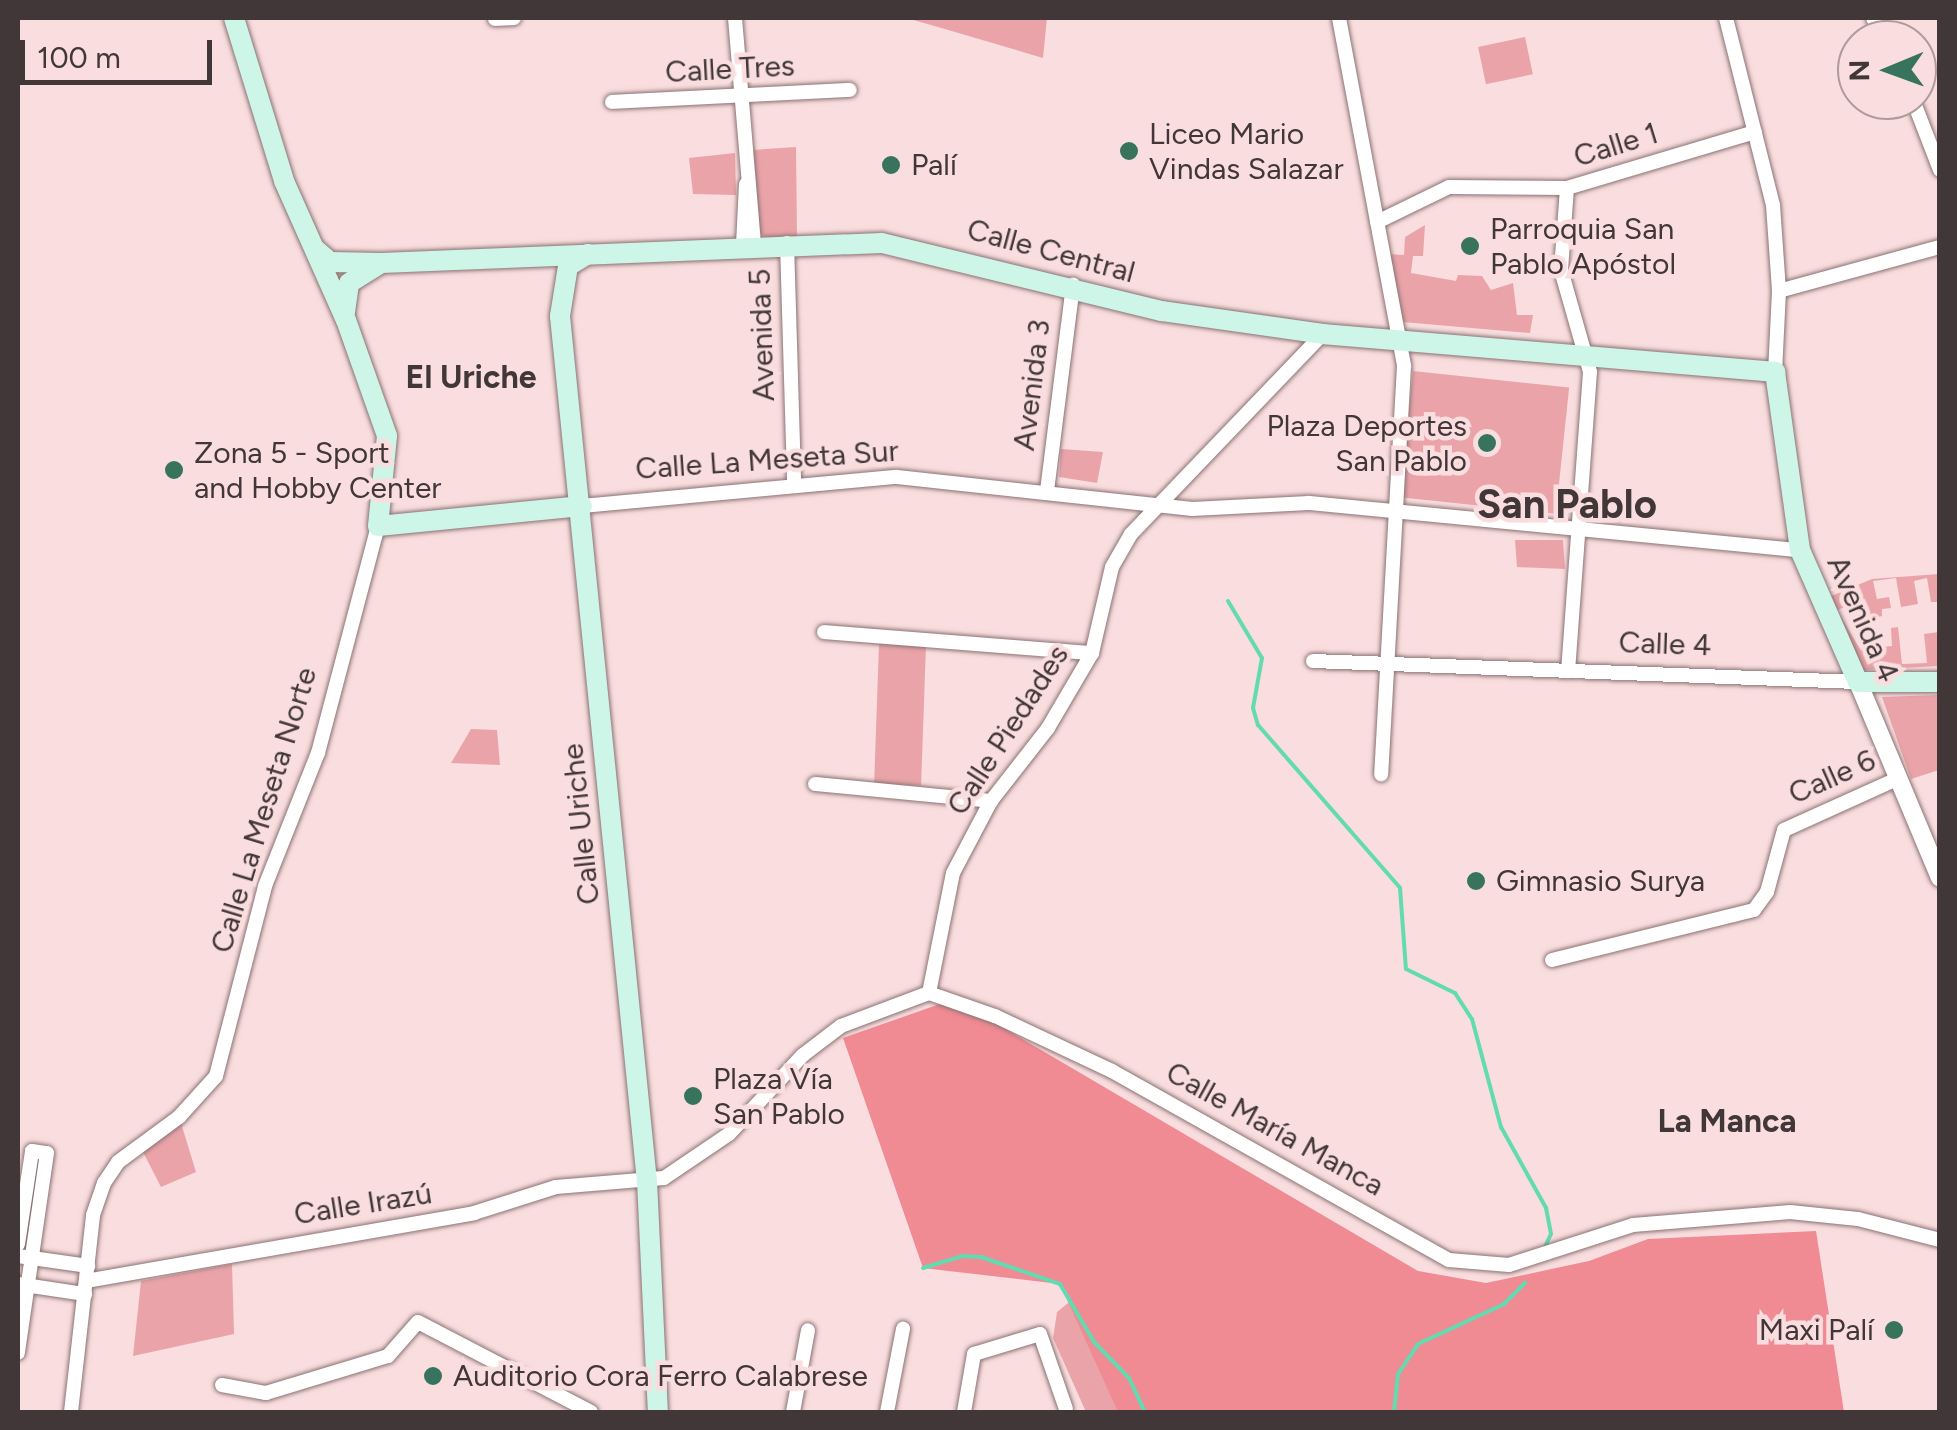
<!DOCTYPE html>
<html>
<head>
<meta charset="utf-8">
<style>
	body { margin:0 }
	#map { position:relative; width:1957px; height:1430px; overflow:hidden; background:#f9dddf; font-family:Figtree,sans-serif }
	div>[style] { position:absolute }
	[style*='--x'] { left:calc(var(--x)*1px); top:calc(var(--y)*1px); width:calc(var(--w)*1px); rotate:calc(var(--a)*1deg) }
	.green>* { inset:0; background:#eaa4a9; transform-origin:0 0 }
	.forest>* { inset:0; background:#f08a93 }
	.stream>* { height:4px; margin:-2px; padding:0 2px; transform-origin:2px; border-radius:2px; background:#63dbb1 }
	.roads { filter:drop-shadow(0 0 2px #8a7273) drop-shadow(0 0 2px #8a7273) }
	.minor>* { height:14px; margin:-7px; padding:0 7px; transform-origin:7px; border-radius:7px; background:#fff }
	.tertiary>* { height:18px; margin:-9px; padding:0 9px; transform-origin:9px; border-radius:9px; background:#fff }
	.secondary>* { height:20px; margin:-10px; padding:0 10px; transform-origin:10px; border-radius:10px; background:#cdf6e8 }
	.dots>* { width:28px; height:28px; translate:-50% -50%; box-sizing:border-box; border:5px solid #f9dddf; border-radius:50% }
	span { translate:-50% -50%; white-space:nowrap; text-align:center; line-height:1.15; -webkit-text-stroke:9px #f9dddf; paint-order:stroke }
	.street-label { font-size:30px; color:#423738 }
	.poi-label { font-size:30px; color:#423738 }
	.left { translate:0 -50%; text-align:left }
	.right { translate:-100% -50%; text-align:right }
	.neighbourhood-label { font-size:32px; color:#423738; font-weight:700 }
	.district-label { font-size:40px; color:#423738; font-weight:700 }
	.frame { position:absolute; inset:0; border:20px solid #423738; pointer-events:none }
	.north { position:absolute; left:1837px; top:20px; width:100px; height:100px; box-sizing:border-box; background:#f9dddf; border:2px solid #b09b9c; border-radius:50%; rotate:269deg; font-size:28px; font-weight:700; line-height:40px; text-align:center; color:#423738 }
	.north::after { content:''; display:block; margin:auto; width:35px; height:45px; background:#37735d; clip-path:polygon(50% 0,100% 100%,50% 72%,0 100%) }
	.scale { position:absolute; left:20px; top:40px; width:192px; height:45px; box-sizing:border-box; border:5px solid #423738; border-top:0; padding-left:12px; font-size:30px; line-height:35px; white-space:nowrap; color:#423738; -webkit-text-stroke:8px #f9dddf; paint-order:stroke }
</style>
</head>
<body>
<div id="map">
	<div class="green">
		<i style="clip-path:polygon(906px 18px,1047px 18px,1043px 58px,938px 27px)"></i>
		<i style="left:1525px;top:37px;width:38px;height:48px;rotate:78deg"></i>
		<i style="clip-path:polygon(796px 147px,797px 236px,765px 237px,757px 230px,751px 150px)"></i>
		<i style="clip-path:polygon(735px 153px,736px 195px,693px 194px,689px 158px)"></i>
		<i style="clip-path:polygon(1425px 225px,1423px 256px,1413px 256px,1411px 273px,1456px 281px,1458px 275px,1482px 276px,1491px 290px,1513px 283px,1517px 315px,1533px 315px,1530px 333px,1403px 322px,1388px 254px,1404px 255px,1405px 237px)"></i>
		<i style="left:1413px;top:371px;width:157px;height:127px;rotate:6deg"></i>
		<i style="clip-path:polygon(1061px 449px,1103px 452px,1097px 483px,1059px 477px)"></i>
		<i style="clip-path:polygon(1515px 540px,1563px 540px,1565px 569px,1517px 567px)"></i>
		<i style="clip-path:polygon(1939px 574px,1939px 602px,1931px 602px,1927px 578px,1914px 581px,1918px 604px,1901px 607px,1896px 578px,1873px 581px,1877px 599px,1889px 597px,1891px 608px,1882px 609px,1882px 616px,1864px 621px,1859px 602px,1837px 610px,1860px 649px,1892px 646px,1891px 628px,1898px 627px,1902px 664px,1927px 663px,1924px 634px,1939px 632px,1939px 666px,1861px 670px,1829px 597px,1872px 579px)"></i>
		<i style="left:879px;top:644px;width:47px;height:140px;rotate:2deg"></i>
		<i style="clip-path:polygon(1939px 695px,1939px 770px,1911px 779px,1882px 697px)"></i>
		<i style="clip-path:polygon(471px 729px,497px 730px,500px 765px,451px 763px)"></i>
		<i style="clip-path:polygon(181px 1123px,196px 1172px,161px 1187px,142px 1150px)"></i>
		<i style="clip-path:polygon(232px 1264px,234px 1334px,133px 1356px,141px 1281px)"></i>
		<i style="clip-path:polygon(1078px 1295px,1177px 1412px,1086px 1412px,1053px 1338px,1057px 1312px)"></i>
	</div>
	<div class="forest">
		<i style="clip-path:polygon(954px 999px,1418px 1271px,1486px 1283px,1589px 1261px,1648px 1239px,1816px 1231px,1844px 1412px,1118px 1412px,1060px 1284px,923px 1268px,843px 1038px)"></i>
	</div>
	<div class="stream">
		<i style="--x:1228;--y:601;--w:66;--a:59.2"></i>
		<i style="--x:1262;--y:658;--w:51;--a:100.2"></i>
		<i style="--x:1253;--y:708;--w:18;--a:74"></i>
		<i style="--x:1258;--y:725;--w:216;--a:48.9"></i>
		<i style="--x:1400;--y:888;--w:81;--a:85.8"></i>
		<i style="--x:1406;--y:969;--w:55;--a:26.1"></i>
		<i style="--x:1455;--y:993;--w:31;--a:57"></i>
		<i style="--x:1472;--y:1019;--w:112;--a:75"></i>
		<i style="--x:1501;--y:1127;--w:93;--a:60.9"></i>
		<i style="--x:1546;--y:1208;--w:26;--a:79"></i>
		<i style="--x:1551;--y:1234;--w:17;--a:115"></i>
		<i style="--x:923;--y:1268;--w:42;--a:-16.7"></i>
		<i style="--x:963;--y:1256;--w:18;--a:3"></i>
		<i style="--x:981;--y:1257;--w:83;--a:18.9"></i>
		<i style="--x:1060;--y:1284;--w:67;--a:59.6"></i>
		<i style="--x:1094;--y:1342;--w:50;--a:45.8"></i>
		<i style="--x:1129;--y:1378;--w:38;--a:65"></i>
		<i style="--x:1394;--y:1412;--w:38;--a:-84"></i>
		<i style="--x:1398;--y:1374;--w:36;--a:-56"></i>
		<i style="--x:1418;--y:1344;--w:95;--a:-24.9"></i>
		<i style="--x:1504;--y:1304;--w:30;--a:-45"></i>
	</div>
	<div class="roads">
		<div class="minor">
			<i style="--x:735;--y:18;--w:227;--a:85.2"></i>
			<i style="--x:1339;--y:18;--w:354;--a:79.4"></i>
			<i style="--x:1404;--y:366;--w:409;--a:93.2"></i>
			<i style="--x:1726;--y:18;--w:193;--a:75.9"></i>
			<i style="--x:1773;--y:205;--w:86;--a:86"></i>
			<i style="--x:1779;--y:291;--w:81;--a:92.8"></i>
			<i style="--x:1873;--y:18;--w:25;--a:63"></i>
			<i style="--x:495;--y:19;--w:19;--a:-3"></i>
			<i style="--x:1913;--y:100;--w:75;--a:68.9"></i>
			<i style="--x:612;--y:102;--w:238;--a:-2.9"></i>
			<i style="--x:1567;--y:188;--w:82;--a:94.2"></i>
			<i style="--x:1561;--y:270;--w:106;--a:74.1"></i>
			<i style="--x:1590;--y:372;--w:300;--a:94.2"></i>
			<i style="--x:1377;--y:222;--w:80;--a:-25.9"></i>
			<i style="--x:1449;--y:187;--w:118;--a:0.5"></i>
			<i style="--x:1567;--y:188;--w:196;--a:-16.6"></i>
			<i style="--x:787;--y:243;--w:242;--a:88.3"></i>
			<i style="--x:743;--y:245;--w:61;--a:-87.2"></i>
			<i style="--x:1779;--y:291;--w:167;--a:-15.3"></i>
			<i style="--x:1047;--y:491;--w:208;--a:-82.8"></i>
			<i style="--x:582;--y:506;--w:316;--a:-5.3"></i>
			<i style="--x:897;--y:477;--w:297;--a:6.2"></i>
			<i style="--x:1192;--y:509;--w:117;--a:-2.9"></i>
			<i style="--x:1309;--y:503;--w:493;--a:5.5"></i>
			<i style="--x:824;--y:632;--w:269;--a:4.5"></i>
			<i style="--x:1313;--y:661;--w:545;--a:2.21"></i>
			<i style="--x:815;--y:784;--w:177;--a:5.5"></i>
			<i style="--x:1552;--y:960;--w:208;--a:-13.9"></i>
			<i style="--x:1754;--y:910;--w:22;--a:-54"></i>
			<i style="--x:1767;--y:892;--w:64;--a:-74.7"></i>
			<i style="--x:1784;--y:830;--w:126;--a:-24.3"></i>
			<i style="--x:929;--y:993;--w:122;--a:-78.7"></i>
			<i style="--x:953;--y:873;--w:81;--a:-62.2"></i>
			<i style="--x:991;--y:801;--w:93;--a:-52"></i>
			<i style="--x:1048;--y:728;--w:87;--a:-59.6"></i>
			<i style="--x:1092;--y:653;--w:88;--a:-76.9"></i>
			<i style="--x:1112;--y:567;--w:38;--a:-60"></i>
			<i style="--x:1131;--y:534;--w:277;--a:-46.2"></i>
			<i style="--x:18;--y:1244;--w:94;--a:-81.4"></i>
			<i style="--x:32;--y:1151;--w:15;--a:8"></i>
			<i style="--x:47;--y:1153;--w:202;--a:98.3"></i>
			<i style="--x:18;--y:1256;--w:71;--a:8.1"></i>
			<i style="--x:86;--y:1281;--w:394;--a:-9.9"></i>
			<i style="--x:474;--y:1213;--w:86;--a:-17.6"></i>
			<i style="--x:556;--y:1187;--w:108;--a:-4.8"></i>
			<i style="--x:664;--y:1178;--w:78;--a:-34.1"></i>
			<i style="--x:729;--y:1134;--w:108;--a:-46.9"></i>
			<i style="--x:803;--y:1055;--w:48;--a:-37.3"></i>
			<i style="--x:841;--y:1026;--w:94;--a:-20.6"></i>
			<i style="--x:929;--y:993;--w:70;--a:19.2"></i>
			<i style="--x:995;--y:1016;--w:129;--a:25.2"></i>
			<i style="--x:1112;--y:1071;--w:386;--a:29.3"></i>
			<i style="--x:1449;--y:1260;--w:60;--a:4.8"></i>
			<i style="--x:1509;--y:1265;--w:130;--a:-17.9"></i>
			<i style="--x:1633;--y:1225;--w:158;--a:-4.7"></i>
			<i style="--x:1790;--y:1212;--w:68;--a:5.9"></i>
			<i style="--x:1858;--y:1219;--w:85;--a:14.4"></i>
			<i style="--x:18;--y:1284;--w:68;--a:8.5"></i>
			<i style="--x:222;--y:1385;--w:45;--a:10.3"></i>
			<i style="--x:266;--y:1393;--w:127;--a:-16.9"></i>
			<i style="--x:388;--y:1356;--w:45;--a:-48.6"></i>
			<i style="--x:418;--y:1322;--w:195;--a:27.5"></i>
			<i style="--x:71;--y:1412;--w:198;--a:-83.6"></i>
			<i style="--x:93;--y:1215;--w:34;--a:-71"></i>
			<i style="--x:104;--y:1183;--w:25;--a:-56"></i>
			<i style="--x:118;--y:1162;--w:76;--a:-36.4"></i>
			<i style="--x:179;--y:1117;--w:55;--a:-47.9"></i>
			<i style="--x:216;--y:1076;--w:196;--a:-75.5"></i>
			<i style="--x:265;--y:886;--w:143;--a:-68.3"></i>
			<i style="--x:318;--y:753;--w:235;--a:-75.2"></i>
			<i style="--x:793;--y:1412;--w:83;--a:-79.6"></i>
			<i style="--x:887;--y:1412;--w:85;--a:-79.1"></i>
			<i style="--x:964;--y:1412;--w:59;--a:-80.2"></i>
			<i style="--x:974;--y:1354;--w:69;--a:-16.9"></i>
			<i style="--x:1040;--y:1334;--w:79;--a:70.9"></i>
		</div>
		<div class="tertiary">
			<i style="--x:1858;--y:682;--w:212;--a:67.3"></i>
		</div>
		<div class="secondary">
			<i style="--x:234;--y:18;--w:170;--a:72.9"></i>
			<i style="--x:284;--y:181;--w:152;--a:66"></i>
			<i style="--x:346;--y:320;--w:123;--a:70.5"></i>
			<i style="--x:387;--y:436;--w:90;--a:95.7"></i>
			<i style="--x:378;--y:526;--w:205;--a:-5.6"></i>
			<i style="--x:315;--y:249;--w:20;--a:41"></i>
			<i style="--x:330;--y:262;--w:51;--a:1.1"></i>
			<i style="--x:381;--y:263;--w:501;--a:-2.29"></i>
			<i style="--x:882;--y:243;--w:288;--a:13.7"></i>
			<i style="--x:1162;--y:311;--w:163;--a:8.1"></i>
			<i style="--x:1323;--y:334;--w:454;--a:4.8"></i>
			<i style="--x:1775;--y:372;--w:180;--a:82"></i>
			<i style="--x:1800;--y:550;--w:144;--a:66.3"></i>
			<i style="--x:1858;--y:682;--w:82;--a:0"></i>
			<i style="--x:588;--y:254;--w:23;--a:149"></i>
			<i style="--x:568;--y:266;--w:51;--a:99.1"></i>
			<i style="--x:560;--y:316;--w:869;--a:84.26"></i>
			<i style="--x:647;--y:1181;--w:231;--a:87.3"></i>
			<i style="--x:345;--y:312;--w:29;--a:-82"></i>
			<i style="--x:349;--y:283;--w:36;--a:-32"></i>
		</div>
	</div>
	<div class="dots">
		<i style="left:1129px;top:151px;background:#37735d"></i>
		<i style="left:891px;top:165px;background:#37735d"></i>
		<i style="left:1470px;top:246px;background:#37735d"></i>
		<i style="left:1487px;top:443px;background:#37735d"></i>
		<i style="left:174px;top:470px;background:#37735d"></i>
		<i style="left:1476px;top:881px;background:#37735d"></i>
		<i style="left:693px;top:1096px;background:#37735d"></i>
		<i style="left:1894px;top:1330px;background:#37735d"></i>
		<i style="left:433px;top:1376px;background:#37735d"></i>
	</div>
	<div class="street-label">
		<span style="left:730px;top:69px;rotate:-3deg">Calle Tres</span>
		<span style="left:1616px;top:145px;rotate:-17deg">Calle 1</span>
		<span style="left:1051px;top:251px;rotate:15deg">Calle Central</span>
		<span style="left:762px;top:335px;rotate:-92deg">Avenida 5</span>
		<span style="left:1032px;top:385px;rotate:-83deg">Avenida 3</span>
		<span style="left:767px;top:460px;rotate:-4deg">Calle La Meseta Sur</span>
		<span style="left:1863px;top:619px;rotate:66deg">Avenida 4</span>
		<span style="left:1665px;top:644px;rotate:2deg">Calle 4</span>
		<span style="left:1008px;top:730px;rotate:-57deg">Calle Piedades</span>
		<span style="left:1832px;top:777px;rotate:-24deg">Calle 6</span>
		<span style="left:264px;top:810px;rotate:-73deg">Calle La Meseta Norte</span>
		<span style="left:581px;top:824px;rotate:-96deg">Calle Uriche</span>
		<span style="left:1275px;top:1129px;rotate:29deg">Calle María Manca</span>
		<span style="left:363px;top:1204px;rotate:-9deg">Calle Irazú</span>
	</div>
	<div class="poi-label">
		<span class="left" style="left:1149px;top:151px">Liceo Mario<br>Vindas Salazar</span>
		<span class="left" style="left:911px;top:165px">Palí</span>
		<span class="left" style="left:1490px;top:246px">Parroquia San<br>Pablo Apóstol</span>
		<span class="right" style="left:1467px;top:443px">Plaza Deportes<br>San Pablo</span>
		<span class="left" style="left:194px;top:470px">Zona 5 - Sport<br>and Hobby Center</span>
		<span class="left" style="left:1496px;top:881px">Gimnasio Surya</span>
		<span class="left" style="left:713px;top:1096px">Plaza Vía<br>San Pablo</span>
		<span class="right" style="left:1874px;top:1330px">Maxi Palí</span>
		<span class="left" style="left:453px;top:1376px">Auditorio Cora Ferro Calabrese</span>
	</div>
	<div class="neighbourhood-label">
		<span style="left:471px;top:377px">El Uriche</span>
		<span style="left:1727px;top:1121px">La Manca</span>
	</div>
	<div class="district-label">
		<span style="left:1567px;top:504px">San Pablo</span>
	</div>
	<div class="frame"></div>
	<div class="north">N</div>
	<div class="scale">100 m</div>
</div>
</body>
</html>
